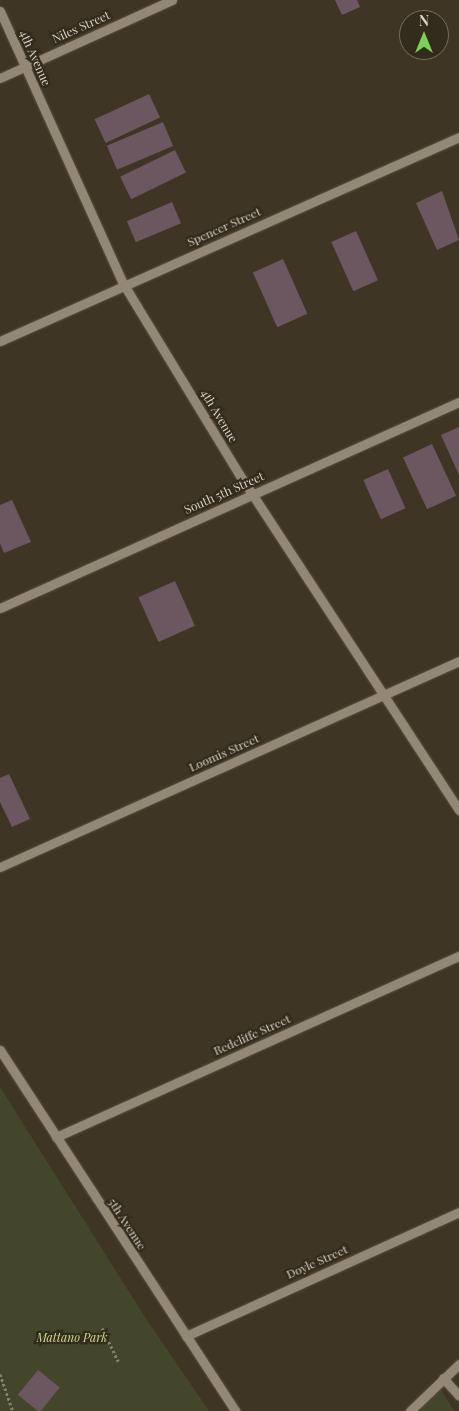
<!DOCTYPE html>
<html>
<head>
<meta charset="utf-8">
<style>
	body { margin:0 }
	#map { position:relative; width:459px; height:1411px; overflow:hidden; background:#3e3524; font-family:"Playfair Display",serif }
	div>[style] { position:absolute }
	[style*='--x'] { left:calc(var(--x)*1px); top:calc(var(--y)*1px); width:calc(var(--w)*1px); rotate:calc(var(--a)*1deg) }
	.green>* { inset:0; background:#43462a }
	.building>* { inset:0; background:#6c5760; transform-origin:0 0 }
	.path>* { height:3px; margin-top:-1.5px; transform-origin:0; background:repeating-linear-gradient(90deg,#867f71 0 2.5px,transparent 0 5px) }
	.roads { filter:drop-shadow(0 0 1px #5b5345) drop-shadow(0 0 1px #5b5345) }
	.minor>* { height:9px; margin:-4.5px; padding:0 4.5px; transform-origin:4.5px; border-radius:4.5px; background:#928875 }
	span { translate:-50% -50%; white-space:nowrap; text-align:center; line-height:1.15; -webkit-text-stroke:4.5px #332b1b; paint-order:stroke }
	.street-label { font-size:12px; color:#d8d3c9 }
	.park-label { font-size:12px; color:#d3dd8e; font-style:italic }
	.north { position:absolute; left:399px; top:10px; width:50px; height:50px; box-sizing:border-box; background:#332b1b; border:1px solid #756e61; border-radius:50%; rotate:0deg; font-size:14px; font-weight:700; line-height:20px; text-align:center; color:#d8d3c9 }
	.north::after { content:''; display:block; margin:auto; width:18px; height:22px; background:#78d258; clip-path:polygon(50% 0,100% 100%,50% 72%,0 100%) }
</style>
</head>
<body>
<div id="map">
	<div class="green">
		<i style="clip-path:polygon(0 1087px,145px 1317px,209px 1411px,0 1411px)"></i>
		<i style="clip-path:polygon(439px 1386px,454px 1411px,419px 1411px)"></i>
	</div>
	<div class="building">
		<i style="clip-path:polygon(335px 0,357px 0,360px 7px,342px 15px)"></i>
		<i style="left:149px;top:94px;width:26px;height:60px;rotate:65deg"></i>
		<i style="left:163px;top:122px;width:26px;height:61px;rotate:67deg"></i>
		<i style="left:175px;top:150px;width:25px;height:61px;rotate:64deg"></i>
		<i style="clip-path:polygon(442px 191px,459px 240px,437px 250px,416px 203px)"></i>
		<i style="left:172px;top:202px;width:23px;height:49px;rotate:67deg"></i>
		<i style="left:356px;top:231px;width:54px;height:27px;rotate:66deg"></i>
		<i style="left:283px;top:259px;width:60px;height:33px;rotate:66deg"></i>
		<i style="clip-path:polygon(459px 427px,459px 475px,441px 435px)"></i>
		<i style="left:432px;top:444px;width:57px;height:32px;rotate:65deg"></i>
		<i style="left:388px;top:469px;width:43px;height:27px;rotate:66deg"></i>
		<i style="clip-path:polygon(12px 500px,31px 542px,4px 553px,0 543px,0 505px)"></i>
		<i style="left:175px;top:581px;width:49px;height:40px;rotate:66deg"></i>
		<i style="clip-path:polygon(9px 774px,30px 819px,12px 827px,0 802px,0 778px)"></i>
		<i style="left:38px;top:1370px;width:28px;height:32px;rotate:39deg"></i>
	</div>
	<div class="path">
		<i style="--x:102;--y:1328;--w:37;--a:64"></i>
		<i style="--x:0;--y:1374;--w:39;--a:71"></i>
	</div>
	<div class="roads">
		<div class="minor">
			<i style="--x:0;--y:11;--w:301;--a:65.7"></i>
			<i style="--x:124;--y:285;--w:221;--a:58.7"></i>
			<i style="--x:239;--y:474;--w:402;--a:56.8"></i>
			<i style="--x:0;--y:78;--w:189;--a:-24.4"></i>
			<i style="--x:0;--y:341;--w:502;--a:-23.96"></i>
			<i style="--x:0;--y:608;--w:503;--a:-24.17"></i>
			<i style="--x:0;--y:867;--w:503;--a:-24.17"></i>
			<i style="--x:0;--y:1050;--w:431;--a:56.9"></i>
			<i style="--x:56;--y:1137;--w:442;--a:-24.2"></i>
			<i style="--x:186;--y:1336;--w:300;--a:-24.4"></i>
			<i style="--x:443;--y:1378;--w:24;--a:48"></i>
			<i style="--x:410;--y:1411;--w:68;--a:-43.8"></i>
		</div>
	</div>
	<div class="street-label">
		<span style="left:81px;top:27px;rotate:-24deg">Niles Street</span>
		<span style="left:35px;top:58px;rotate:66deg">4th Avenue</span>
		<span style="left:224px;top:227px;rotate:-24deg">Spencer Street</span>
		<span style="left:219px;top:416px;rotate:59deg">4th Avenue</span>
		<span style="left:224px;top:493px;rotate:-24deg">South 5th Street</span>
		<span style="left:224px;top:753px;rotate:-24deg">Loomis Street</span>
		<span style="left:252px;top:1035px;rotate:-24deg">Redcliffe Street</span>
		<span style="left:127px;top:1224px;rotate:57deg">5th Avenue</span>
		<span style="left:317px;top:1262px;rotate:-24deg">Doyle Street</span>
	</div>
	<div class="park-label">
		<span style="left:72px;top:1338px">Mattano Park</span>
	</div>
	<div class="north">N</div>
</div>
</body>
</html>
